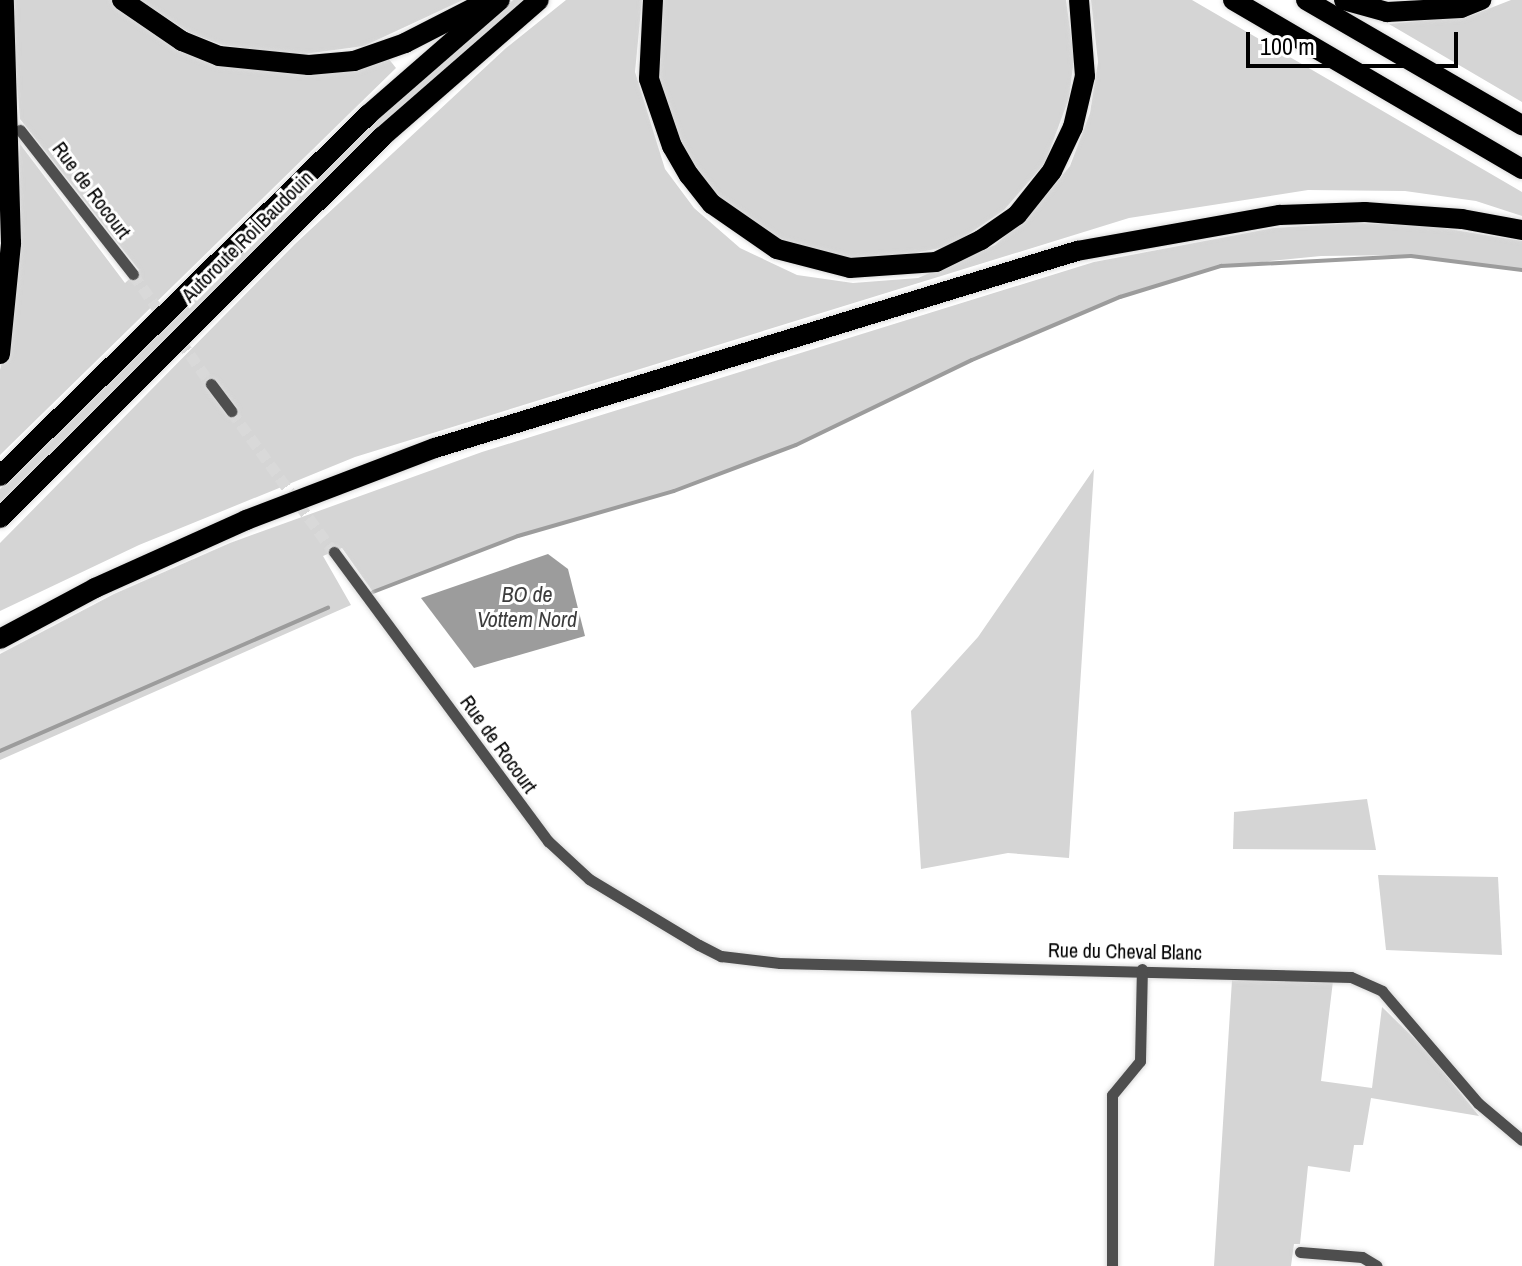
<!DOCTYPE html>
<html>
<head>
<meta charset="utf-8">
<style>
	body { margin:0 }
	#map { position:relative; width:1522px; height:1266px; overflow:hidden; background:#fff; font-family:"Archivo Narrow",sans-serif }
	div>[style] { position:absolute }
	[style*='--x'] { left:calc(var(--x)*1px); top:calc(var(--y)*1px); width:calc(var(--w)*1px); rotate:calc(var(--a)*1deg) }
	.green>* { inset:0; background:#d5d5d5 }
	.water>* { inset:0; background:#9c9c9c }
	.stream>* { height:4px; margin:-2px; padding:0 2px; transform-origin:2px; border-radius:2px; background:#9c9c9c }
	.minor-tunnel>* { height:11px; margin-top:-5.5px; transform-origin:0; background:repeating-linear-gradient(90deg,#d9d9d9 0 11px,transparent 0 16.5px) }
	.roads { filter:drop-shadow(0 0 2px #dbdbdb) drop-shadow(0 0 2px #dbdbdb) }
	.minor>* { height:11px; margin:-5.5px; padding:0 5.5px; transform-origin:5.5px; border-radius:5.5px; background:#4e4e4e }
	.motorway>* { height:20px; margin:-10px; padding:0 10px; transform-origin:10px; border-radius:10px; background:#000 }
	span { translate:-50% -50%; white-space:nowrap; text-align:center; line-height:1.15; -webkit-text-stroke:6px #fff; paint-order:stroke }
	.street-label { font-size:20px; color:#000 }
	.water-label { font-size:22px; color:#3d3d3d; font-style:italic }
	.scale { position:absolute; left:1246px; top:32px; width:212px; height:36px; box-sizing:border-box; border:4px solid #000; border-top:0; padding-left:10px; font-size:24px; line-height:28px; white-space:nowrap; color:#000; -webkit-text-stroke:6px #fff; paint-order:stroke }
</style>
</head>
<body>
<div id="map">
	<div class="green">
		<i style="clip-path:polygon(10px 0,114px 0,217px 61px,264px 71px,310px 71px,388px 58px,396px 68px,0 455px,0 370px,9px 333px,20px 144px,125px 283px,139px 270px,20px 119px)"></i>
		<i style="clip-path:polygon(139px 0,463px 0,364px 46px,297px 55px,222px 45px,190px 33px)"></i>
		<i style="clip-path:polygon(513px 0,527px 0,379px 130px,0 507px,0 489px,374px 122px)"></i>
		<i style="clip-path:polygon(566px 0,642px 0,635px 72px,665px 169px,694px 208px,740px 248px,797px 275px,853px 283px,918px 278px,995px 245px,1033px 211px,1070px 166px,1090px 113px,1098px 62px,1091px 0,1192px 0,1522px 192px,1522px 216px,1476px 201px,1405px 191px,1308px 190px,1129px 218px,355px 457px,139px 545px,0 611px,0 543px,295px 244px,506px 48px)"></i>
		<i style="clip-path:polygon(662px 0,1066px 0,1074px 58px,1069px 98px,1045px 163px,1004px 210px,951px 246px,858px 264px,772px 242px,696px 178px,660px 94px,656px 25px)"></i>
		<i style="clip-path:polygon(1511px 0,1522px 0,1522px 102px,1389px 24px,1470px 16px)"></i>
		<i style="clip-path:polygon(1356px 223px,1430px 226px,1522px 241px,1522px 269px,1411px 255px,1321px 256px,1221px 266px,1120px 297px,972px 360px,796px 445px,674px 491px,518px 536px,373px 592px,342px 548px,323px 556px,351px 605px,0 760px,0 654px,114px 594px,230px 543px,482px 452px,1094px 262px,1273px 228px)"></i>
		<i style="clip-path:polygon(1094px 469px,1069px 858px,1008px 853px,921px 869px,911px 711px,978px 637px)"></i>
		<i style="clip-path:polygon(1367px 799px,1376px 850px,1233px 849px,1234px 812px)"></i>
		<i style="clip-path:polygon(1378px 875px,1498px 877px,1502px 955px,1386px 950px)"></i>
		<i style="clip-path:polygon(1232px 980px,1333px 981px,1321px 1081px,1372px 1088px,1382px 1007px,1424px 1048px,1479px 1116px,1371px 1098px,1363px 1145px,1354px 1145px,1350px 1172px,1308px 1166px,1300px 1244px,1294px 1244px,1291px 1266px,1214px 1266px)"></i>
	</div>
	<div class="water">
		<i style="clip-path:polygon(548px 554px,568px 569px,585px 636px,474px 668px,421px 598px)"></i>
	</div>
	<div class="stream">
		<i style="--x:373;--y:592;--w:155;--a:-21.1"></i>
		<i style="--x:518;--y:536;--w:162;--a:-16.1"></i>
		<i style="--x:674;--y:491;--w:130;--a:-20.7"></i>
		<i style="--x:796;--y:445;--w:195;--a:-25.8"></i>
		<i style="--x:972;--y:360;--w:161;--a:-23.1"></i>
		<i style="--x:1120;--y:297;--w:106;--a:-17.1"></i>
		<i style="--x:1221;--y:266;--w:190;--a:-3"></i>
		<i style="--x:1411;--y:256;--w:112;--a:7.2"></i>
		<i style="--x:0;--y:751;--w:358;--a:-23.6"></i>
	</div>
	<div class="minor-tunnel">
		<i style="--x:133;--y:274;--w:135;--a:54.7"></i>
		<i style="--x:231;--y:411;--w:175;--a:53.9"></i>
	</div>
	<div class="roads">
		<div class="minor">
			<i style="--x:20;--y:130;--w:183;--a:51.9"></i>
			<i style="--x:211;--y:384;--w:34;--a:53"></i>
			<i style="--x:334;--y:552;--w:360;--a:53.5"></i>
			<i style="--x:548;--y:841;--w:56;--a:42.8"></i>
			<i style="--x:589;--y:879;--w:128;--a:31"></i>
			<i style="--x:699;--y:945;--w:25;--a:27"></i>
			<i style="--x:721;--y:956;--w:59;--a:6.8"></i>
			<i style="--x:780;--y:963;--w:571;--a:1.4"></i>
			<i style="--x:1351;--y:977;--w:34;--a:24"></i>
			<i style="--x:1382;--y:991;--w:148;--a:49.4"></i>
			<i style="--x:1478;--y:1103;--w:57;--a:40.1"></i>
			<i style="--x:1300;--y:1252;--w:62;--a:4.6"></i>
			<i style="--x:1362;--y:1257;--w:17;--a:31"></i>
			<i style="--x:1112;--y:1266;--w:171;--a:-90"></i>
			<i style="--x:1112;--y:1095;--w:44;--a:-50.5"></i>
			<i style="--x:1140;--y:1061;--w:92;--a:-88.8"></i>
		</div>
		<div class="motorway">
			<i style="--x:122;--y:0;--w:73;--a:34.3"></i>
			<i style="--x:182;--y:41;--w:40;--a:22"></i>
			<i style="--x:219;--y:56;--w:90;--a:5.7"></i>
			<i style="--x:309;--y:65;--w:45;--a:-5.1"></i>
			<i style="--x:354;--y:61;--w:54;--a:-19.4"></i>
			<i style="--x:405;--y:43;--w:94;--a:-27.1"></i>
			<i style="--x:653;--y:0;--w:79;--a:92.9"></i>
			<i style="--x:649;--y:79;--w:71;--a:71.1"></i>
			<i style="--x:672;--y:146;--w:34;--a:60"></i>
			<i style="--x:689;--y:175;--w:37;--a:52"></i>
			<i style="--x:712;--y:204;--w:79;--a:34.7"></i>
			<i style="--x:777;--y:249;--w:75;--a:14.6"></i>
			<i style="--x:850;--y:268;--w:86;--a:-4"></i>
			<i style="--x:936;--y:262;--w:50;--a:-26.1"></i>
			<i style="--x:981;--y:240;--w:44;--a:-34.8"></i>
			<i style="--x:1017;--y:215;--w:56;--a:-51.5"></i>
			<i style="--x:1052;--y:171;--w:49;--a:-64.5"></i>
			<i style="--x:1073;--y:127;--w:52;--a:-76.8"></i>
			<i style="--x:1085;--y:76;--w:76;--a:-94.5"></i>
			<i style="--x:1233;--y:0;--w:335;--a:30.3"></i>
			<i style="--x:1306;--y:0;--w:250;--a:30.1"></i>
			<i style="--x:1344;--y:0;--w:45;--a:15.6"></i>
			<i style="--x:1387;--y:12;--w:74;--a:-3.1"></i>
			<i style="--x:1461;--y:8;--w:22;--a:-22"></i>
			<i style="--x:0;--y:354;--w:112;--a:-84.3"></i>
			<i style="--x:11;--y:243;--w:243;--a:-91.7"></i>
			<i style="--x:0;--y:476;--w:516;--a:-44.45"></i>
			<i style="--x:368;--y:115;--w:175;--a:-41.1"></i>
			<i style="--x:0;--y:518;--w:540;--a:-44.92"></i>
			<i style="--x:382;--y:137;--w:208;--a:-41.1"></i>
			<i style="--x:0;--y:639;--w:108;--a:-28.2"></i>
			<i style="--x:95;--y:588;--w:166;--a:-24.2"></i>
			<i style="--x:246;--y:520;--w:202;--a:-20.9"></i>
			<i style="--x:435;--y:448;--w:672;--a:-17.06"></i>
			<i style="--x:1077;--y:251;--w:206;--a:-10.1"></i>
			<i style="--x:1280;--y:215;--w:85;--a:-2"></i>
			<i style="--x:1365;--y:212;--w:97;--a:4.1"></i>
			<i style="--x:1462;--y:219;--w:61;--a:10.4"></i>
		</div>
	</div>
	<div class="street-label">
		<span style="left:92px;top:190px;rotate:53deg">Rue de Rocourt</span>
		<span style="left:247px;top:236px;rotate:-45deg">Autoroute Roi Baudouin</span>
		<span style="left:499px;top:744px;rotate:54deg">Rue de Rocourt</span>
		<span style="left:1125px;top:951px;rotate:1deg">Rue du Cheval Blanc</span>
	</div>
	<div class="water-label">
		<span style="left:527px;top:607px">BO de<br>Vottem Nord</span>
	</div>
	<div class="scale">100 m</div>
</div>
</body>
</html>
